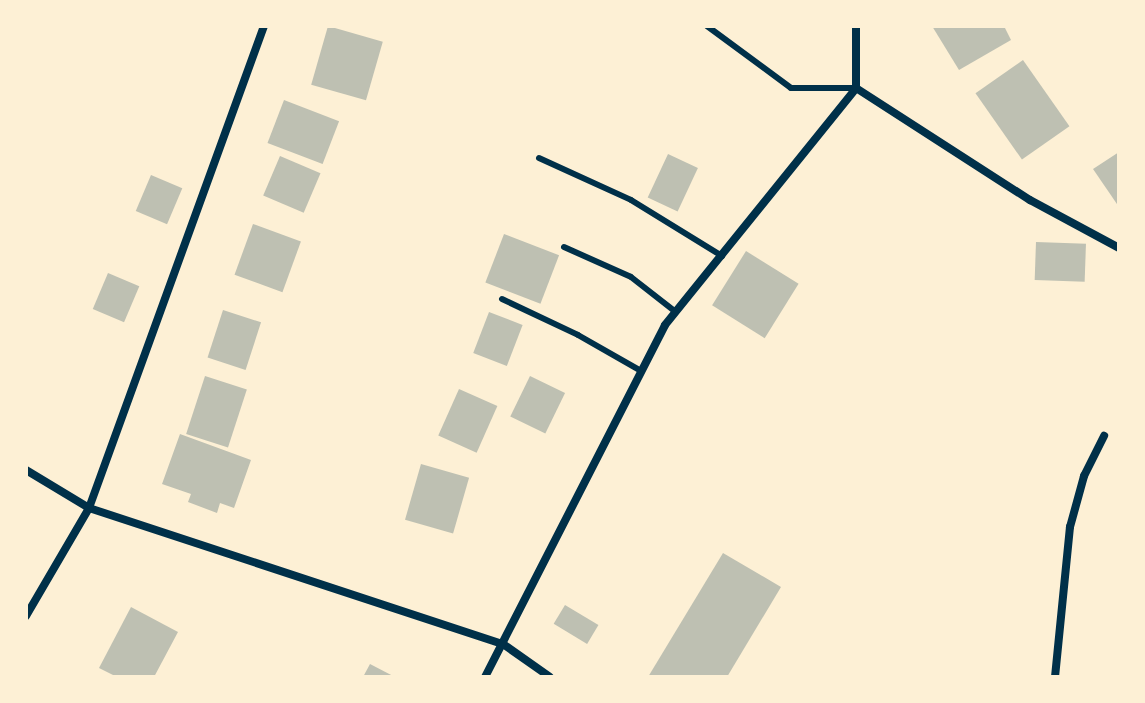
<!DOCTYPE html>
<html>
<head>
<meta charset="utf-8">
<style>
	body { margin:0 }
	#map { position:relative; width:1145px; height:703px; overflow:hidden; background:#fdf0d5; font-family:Lato,sans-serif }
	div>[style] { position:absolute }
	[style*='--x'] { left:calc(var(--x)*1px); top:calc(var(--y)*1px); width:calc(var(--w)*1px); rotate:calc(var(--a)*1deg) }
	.building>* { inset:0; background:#bec0b2; transform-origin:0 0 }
	.service>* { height:6px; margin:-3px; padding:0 3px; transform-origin:3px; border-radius:3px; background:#003049 }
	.minor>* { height:8px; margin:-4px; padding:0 4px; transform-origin:4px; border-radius:4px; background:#003049 }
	span { translate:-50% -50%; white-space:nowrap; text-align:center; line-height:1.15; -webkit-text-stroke:8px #fdf0d5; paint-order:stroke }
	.frame { position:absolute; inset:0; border:28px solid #fdf0d5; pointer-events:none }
</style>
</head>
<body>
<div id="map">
	<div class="building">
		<i style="left:328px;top:26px;width:57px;height:61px;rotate:16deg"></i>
		<i style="clip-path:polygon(932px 26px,1004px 26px,1011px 40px,959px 70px)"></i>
		<i style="left:1023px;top:60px;width:81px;height:58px;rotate:55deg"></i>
		<i style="left:284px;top:100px;width:59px;height:46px;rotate:21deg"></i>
		<i style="clip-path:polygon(1119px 152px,1119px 207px,1093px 169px)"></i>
		<i style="left:668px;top:154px;width:33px;height:48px;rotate:25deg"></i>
		<i style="left:280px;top:156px;width:44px;height:43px;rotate:23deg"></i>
		<i style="left:151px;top:175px;width:34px;height:39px;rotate:23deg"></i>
		<i style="left:253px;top:224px;width:51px;height:54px;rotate:20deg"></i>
		<i style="left:504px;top:234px;width:59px;height:52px;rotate:21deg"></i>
		<i style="left:1036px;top:242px;width:50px;height:38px;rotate:2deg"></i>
		<i style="left:746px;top:251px;width:62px;height:64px;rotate:32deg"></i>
		<i style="left:108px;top:273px;width:34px;height:39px;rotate:23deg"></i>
		<i style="left:223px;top:310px;width:40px;height:50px;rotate:18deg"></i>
		<i style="left:489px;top:312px;width:36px;height:44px;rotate:21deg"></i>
		<i style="left:205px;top:376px;width:44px;height:61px;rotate:18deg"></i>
		<i style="left:530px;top:376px;width:39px;height:45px;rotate:26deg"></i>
		<i style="left:459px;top:389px;width:42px;height:51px;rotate:24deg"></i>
		<i style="clip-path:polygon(180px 434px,251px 460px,234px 508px,220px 503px,217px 513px,188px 502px,191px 494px,162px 484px)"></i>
		<i style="left:421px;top:464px;width:50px;height:58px;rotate:16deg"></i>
		<i style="clip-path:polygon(723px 553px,781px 587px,727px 677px,648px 677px)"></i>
		<i style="left:565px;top:605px;width:39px;height:22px;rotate:31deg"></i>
		<i style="clip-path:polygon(131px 607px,178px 632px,154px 677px,117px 677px,99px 668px)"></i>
		<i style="clip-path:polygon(370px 664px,395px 677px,363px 677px)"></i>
	</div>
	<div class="service">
		<i style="--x:707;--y:26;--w:104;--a:36.4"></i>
		<i style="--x:791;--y:88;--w:65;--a:0"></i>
		<i style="--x:539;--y:158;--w:101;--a:24.5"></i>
		<i style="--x:631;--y:200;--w:107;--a:31.6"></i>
		<i style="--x:564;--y:247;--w:73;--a:24.1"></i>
		<i style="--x:631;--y:277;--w:57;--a:37.9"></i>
		<i style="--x:502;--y:299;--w:84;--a:25.3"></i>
		<i style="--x:578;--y:335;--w:73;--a:29.7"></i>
	</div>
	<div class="minor">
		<i style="--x:856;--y:88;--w:207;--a:32.8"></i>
		<i style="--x:1030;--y:200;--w:101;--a:28.3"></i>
		<i style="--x:26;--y:470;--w:74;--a:31.1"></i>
		<i style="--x:89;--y:508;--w:436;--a:18.2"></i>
		<i style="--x:503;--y:644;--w:57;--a:35.1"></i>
		<i style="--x:26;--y:616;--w:125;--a:-59.7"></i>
		<i style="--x:89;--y:508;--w:513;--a:-70.05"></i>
		<i style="--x:485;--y:677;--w:395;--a:-62.9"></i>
		<i style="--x:665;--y:325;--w:304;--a:-51.1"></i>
		<i style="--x:856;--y:88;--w:62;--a:-90"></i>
		<i style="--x:1055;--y:677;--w:151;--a:-84.3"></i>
		<i style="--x:1070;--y:527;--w:53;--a:-74.6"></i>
		<i style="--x:1084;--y:476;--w:45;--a:-63.4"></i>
	</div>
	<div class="frame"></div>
</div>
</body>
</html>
